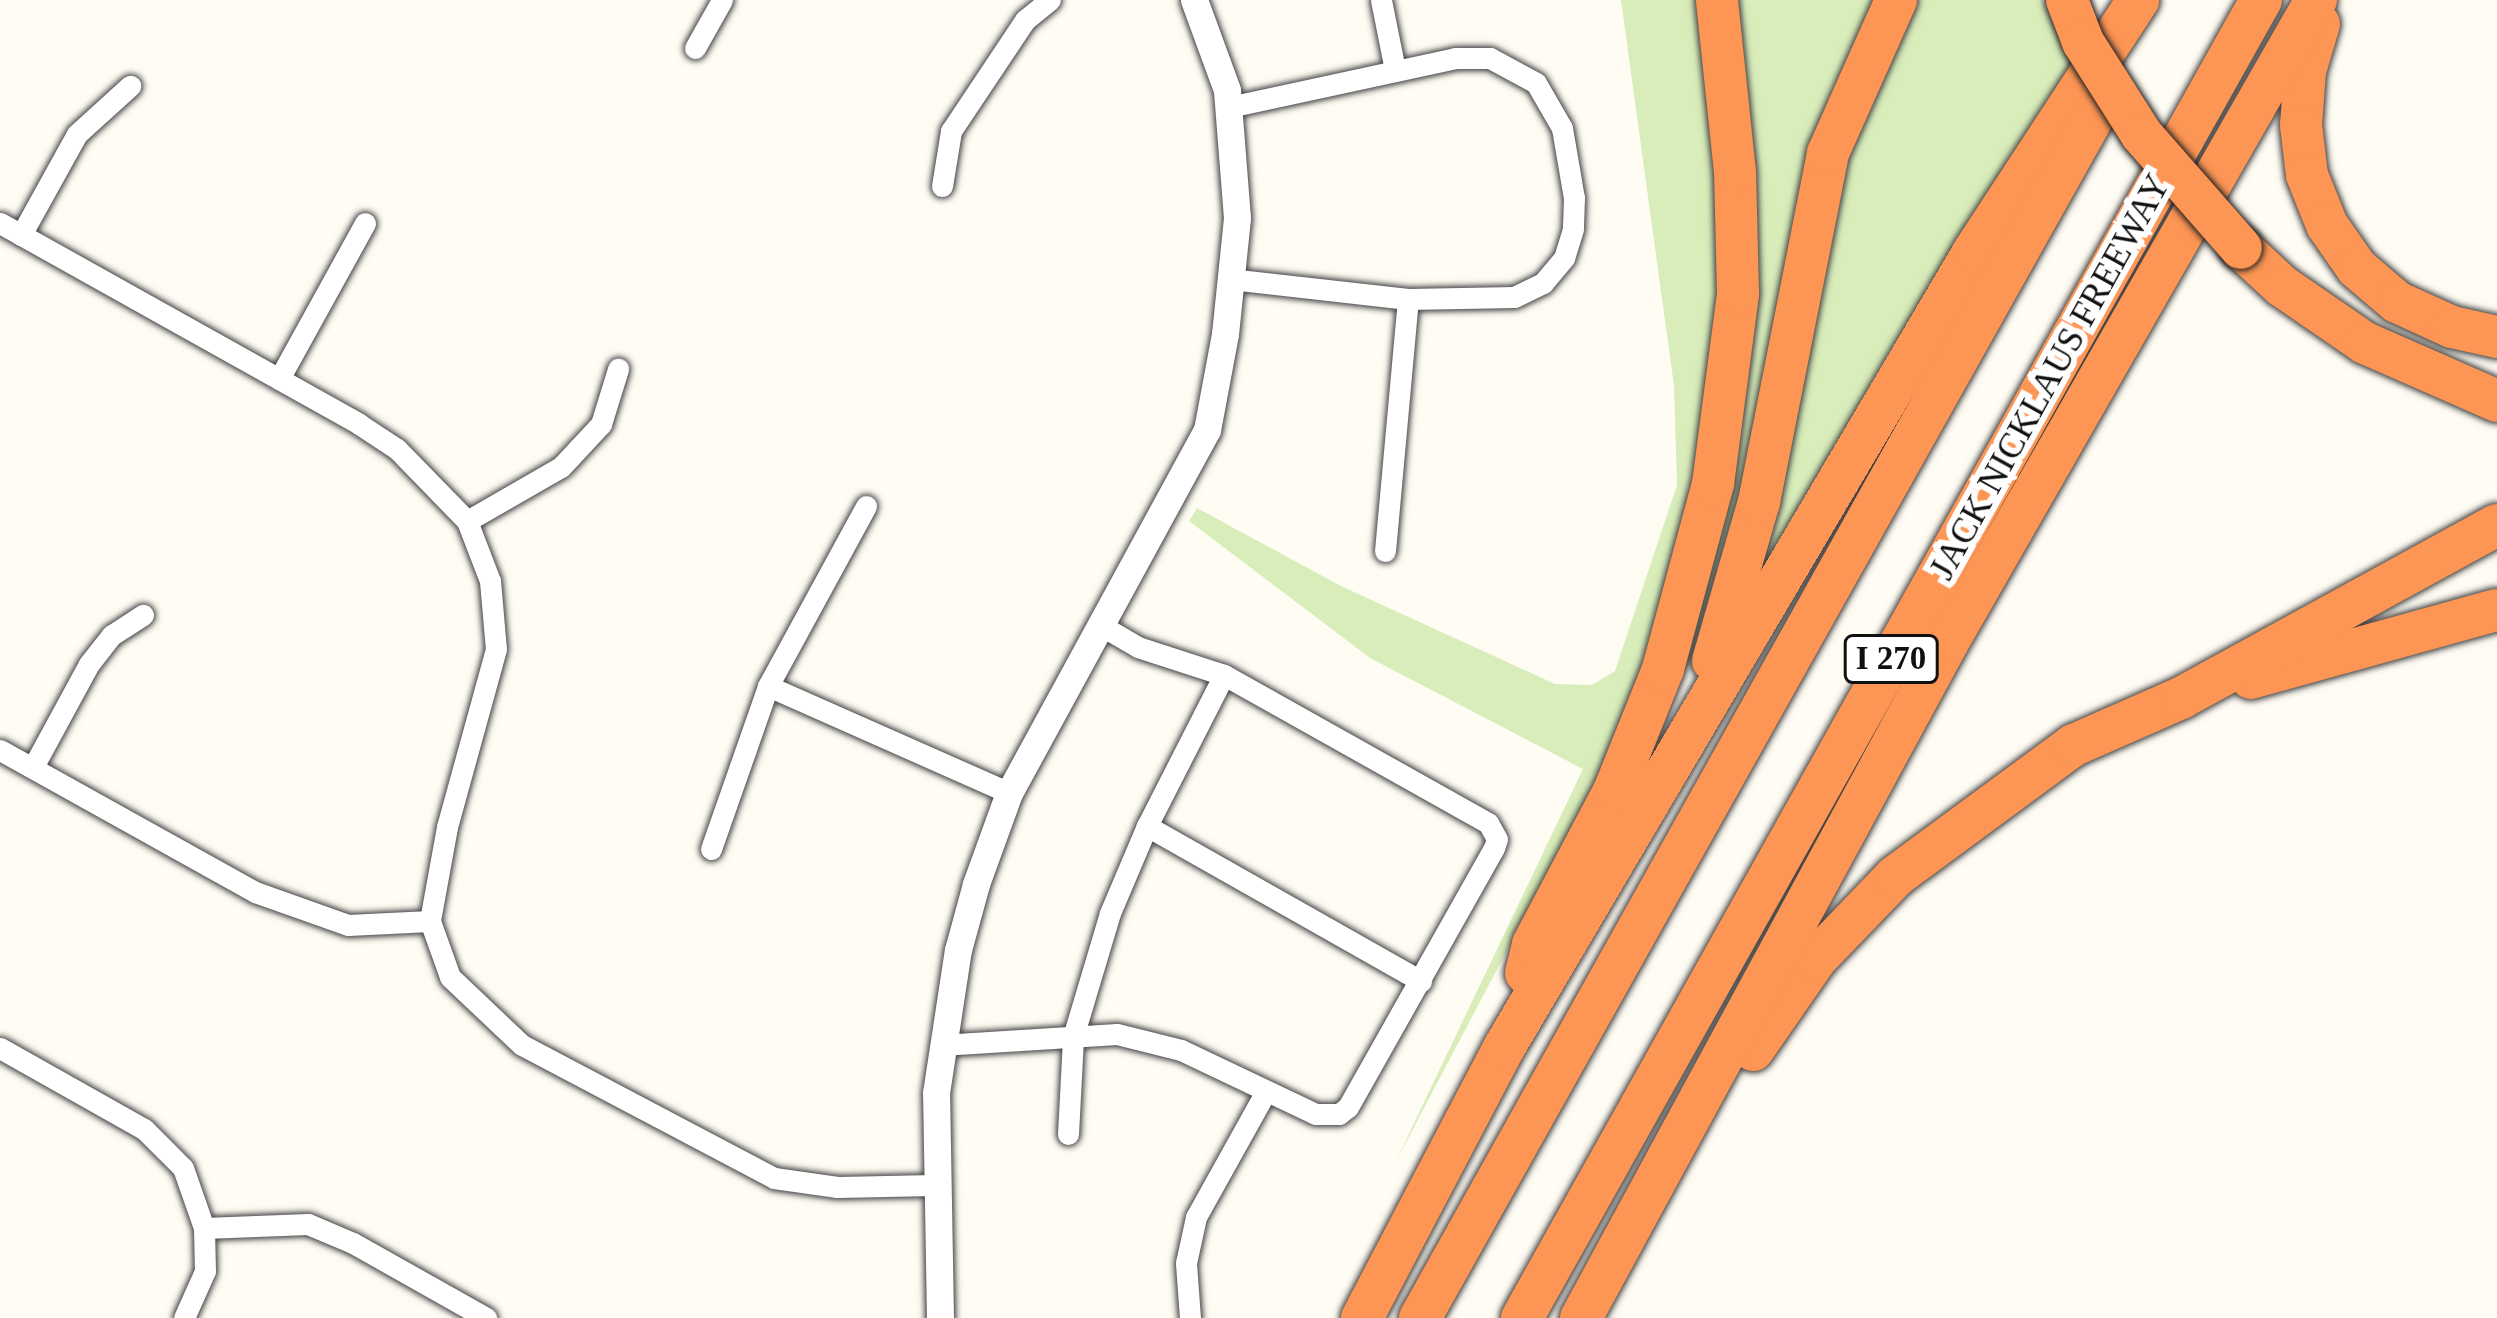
<!DOCTYPE html>
<html>
<head>
<meta charset="utf-8">
<style>
	body { margin:0 }
	#map { position:relative; width:2497px; height:1318px; overflow:hidden; background:#fffcf4; font-family:"Times New Roman",serif }
	div>[style] { position:absolute }
	[style*='--x'] { left:calc(var(--x)*1px); top:calc(var(--y)*1px); width:calc(var(--w)*1px); rotate:calc(var(--a)*1deg) }
	.green>* { inset:0; background:#d8edba }
	.roads { filter:drop-shadow(0 0 3px #434343) drop-shadow(0 0 3px #434343) }
	.minor>* { height:21px; margin:-10.5px; padding:0 10.5px; transform-origin:10.5px; border-radius:10.5px; background:#fff }
	.tertiary>* { height:27px; margin:-13.5px; padding:0 13.5px; transform-origin:13.5px; border-radius:13.5px; background:#fff }
	.motorway>* { height:42px; margin:-21px; padding:0 21px; transform-origin:21px; border-radius:21px; background:#fd9554 }
	.bridges { filter:drop-shadow(0 0 3px #212121) drop-shadow(0 0 3px #212121) }
	.motorway-bridge>* { height:42px; margin:-21px; padding:0 21px; transform-origin:21px; border-radius:21px; background:#fd9554 }
	span { translate:-50% -50%; white-space:nowrap; text-align:center; line-height:1.15; -webkit-text-stroke:12px #fff; paint-order:stroke }
	.shield-label span { padding:3px 9px; background:#fff; border:3px solid; border-radius:9px; -webkit-text-stroke-width:0 }
	.shield-label { font-size:33px; color:#101010; font-weight:700 }
	.street-label { font-size:36px; color:#101010 }
</style>
</head>
<body>
<div id="map">
	<div class="green">
		<i style="clip-path:polygon(1621px 0,1707px 0,1727px 152px,1708px 437px,1659px 635px,1601px 772px,1395px 1163px,1583px 769px,1370px 658px,1189px 521px,1197px 508px,1341px 586px,1555px 684px,1592px 685px,1615px 671px,1677px 485px,1674px 386px)"></i>
		<i style="clip-path:polygon(1731px 0,1874px 0,1829px 97px,1802px 180px,1744px 486px,1709px 615px,1681px 683px,1672px 679px,1718px 525px)"></i>
		<i style="clip-path:polygon(1913px 0,2042px 0,2074px 71px,1767px 574px,1759px 570px,1843px 159px)"></i>
	</div>
	<div class="roads">
		<div class="minor">
			<i style="--x:1381;--y:0;--w:71;--a:78.7"></i>
			<i style="--x:695;--y:48;--w:55;--a:-60.6"></i>
			<i style="--x:1229;--y:107;--w:231;--a:-12.2"></i>
			<i style="--x:1455;--y:58;--w:35;--a:0"></i>
			<i style="--x:1490;--y:58;--w:52;--a:28.5"></i>
			<i style="--x:1536;--y:83;--w:52;--a:60"></i>
			<i style="--x:1562;--y:128;--w:71;--a:80.3"></i>
			<i style="--x:1574;--y:198;--w:31;--a:92"></i>
			<i style="--x:1573;--y:229;--w:30;--a:107"></i>
			<i style="--x:1564;--y:258;--w:33;--a:130"></i>
			<i style="--x:1543;--y:283;--w:32;--a:154"></i>
			<i style="--x:1514;--y:297;--w:106;--a:178.9"></i>
			<i style="--x:1408;--y:299;--w:178;--a:-173.6"></i>
			<i style="--x:942;--y:186;--w:56;--a:-80.7"></i>
			<i style="--x:951;--y:131;--w:133;--a:-56.3"></i>
			<i style="--x:1025;--y:20;--w:32;--a:-39"></i>
			<i style="--x:0;--y:223;--w:411;--a:29.2"></i>
			<i style="--x:359;--y:424;--w:45;--a:33.3"></i>
			<i style="--x:397;--y:449;--w:100;--a:45.8"></i>
			<i style="--x:467;--y:521;--w:64;--a:69"></i>
			<i style="--x:490;--y:581;--w:68;--a:85"></i>
			<i style="--x:496;--y:649;--w:185;--a:105.4"></i>
			<i style="--x:447;--y:827;--w:96;--a:100.3"></i>
			<i style="--x:430;--y:921;--w:59;--a:70.3"></i>
			<i style="--x:450;--y:977;--w:99;--a:43.4"></i>
			<i style="--x:522;--y:1045;--w:285;--a:27.8"></i>
			<i style="--x:774;--y:1178;--w:64;--a:8.1"></i>
			<i style="--x:837;--y:1187;--w:98;--a:-1.2"></i>
			<i style="--x:21;--y:235;--w:115;--a:-61"></i>
			<i style="--x:77;--y:134;--w:72;--a:-42.2"></i>
			<i style="--x:279;--y:379;--w:178;--a:-61.1"></i>
			<i style="--x:467;--y:521;--w:108;--a:-29.9"></i>
			<i style="--x:561;--y:467;--w:59;--a:-47.1"></i>
			<i style="--x:601;--y:424;--w:58;--a:-72.8"></i>
			<i style="--x:1385;--y:551;--w:253;--a:-84.8"></i>
			<i style="--x:768;--y:686;--w:264;--a:23.9"></i>
			<i style="--x:0;--y:750;--w:292;--a:29.1"></i>
			<i style="--x:255;--y:892;--w:99;--a:19.5"></i>
			<i style="--x:348;--y:925;--w:82;--a:-2.8"></i>
			<i style="--x:33;--y:767;--w:117;--a:-61.5"></i>
			<i style="--x:89;--y:664;--w:37;--a:-52"></i>
			<i style="--x:112;--y:635;--w:37;--a:-33"></i>
			<i style="--x:1147;--y:826;--w:315;--a:29.5"></i>
			<i style="--x:711;--y:849;--w:173;--a:-70.7"></i>
			<i style="--x:768;--y:686;--w:205;--a:-61.4"></i>
			<i style="--x:941;--y:1045;--w:176;--a:-3.6"></i>
			<i style="--x:1117;--y:1034;--w:66;--a:14"></i>
			<i style="--x:1181;--y:1050;--w:149;--a:25.4"></i>
			<i style="--x:1316;--y:1114;--w:23;--a:0"></i>
			<i style="--x:1339;--y:1114;--w:11;--a:-38"></i>
			<i style="--x:1348;--y:1107;--w:297;--a:-60.6"></i>
			<i style="--x:1494;--y:848;--w:9;--a:-72"></i>
			<i style="--x:1497;--y:839;--w:18;--a:-119"></i>
			<i style="--x:1488;--y:823;--w:303;--a:-150.7"></i>
			<i style="--x:1224;--y:675;--w:90;--a:-162"></i>
			<i style="--x:1138;--y:647;--w:42;--a:-149.7"></i>
			<i style="--x:0;--y:1048;--w:165;--a:29.4"></i>
			<i style="--x:144;--y:1129;--w:55;--a:45"></i>
			<i style="--x:183;--y:1168;--w:64;--a:70.7"></i>
			<i style="--x:204;--y:1228;--w:43;--a:88.7"></i>
			<i style="--x:205;--y:1271;--w:51;--a:114.1"></i>
			<i style="--x:1068;--y:1134;--w:97;--a:-87"></i>
			<i style="--x:1073;--y:1037;--w:129;--a:-73.4"></i>
			<i style="--x:1110;--y:913;--w:95;--a:-67"></i>
			<i style="--x:1147;--y:826;--w:169;--a:-63"></i>
			<i style="--x:204;--y:1228;--w:104;--a:-2.2"></i>
			<i style="--x:308;--y:1224;--w:49;--a:22.9"></i>
			<i style="--x:353;--y:1243;--w:153;--a:29.4"></i>
			<i style="--x:1190;--y:1318;--w:55;--a:-94.2"></i>
			<i style="--x:1186;--y:1263;--w:47;--a:-77.7"></i>
			<i style="--x:1196;--y:1217;--w:144;--a:-60.9"></i>
		</div>
		<div class="tertiary">
			<i style="--x:940;--y:1318;--w:225;--a:-91"></i>
			<i style="--x:936;--y:1093;--w:145;--a:-81.3"></i>
			<i style="--x:958;--y:950;--w:68;--a:-74.7"></i>
			<i style="--x:976;--y:884;--w:97;--a:-70.1"></i>
			<i style="--x:1009;--y:793;--w:413;--a:-61.4"></i>
			<i style="--x:1207;--y:430;--w:98;--a:-79.4"></i>
			<i style="--x:1225;--y:334;--w:117;--a:-84.1"></i>
			<i style="--x:1237;--y:218;--w:128;--a:-94.5"></i>
			<i style="--x:1227;--y:90;--w:96;--a:-110.1"></i>
		</div>
		<div class="motorway">
			<i style="--x:2319;--y:24;--w:49;--a:106.6"></i>
			<i style="--x:2305;--y:71;--w:54;--a:94.2"></i>
			<i style="--x:2301;--y:125;--w:50;--a:83.2"></i>
			<i style="--x:2307;--y:175;--w:54;--a:68.2"></i>
			<i style="--x:2327;--y:225;--w:52;--a:55.1"></i>
			<i style="--x:2357;--y:268;--w:52;--a:40.4"></i>
			<i style="--x:2397;--y:302;--w:60;--a:24.4"></i>
			<i style="--x:2452;--y:327;--w:46;--a:12.5"></i>
			<i style="--x:2241;--y:248;--w:56;--a:42.8"></i>
			<i style="--x:2282;--y:286;--w:101;--a:34.5"></i>
			<i style="--x:2365;--y:343;--w:144;--a:23.7"></i>
			<i style="--x:1713;--y:661;--w:166;--a:-73.9"></i>
			<i style="--x:1759;--y:502;--w:356;--a:-78.8"></i>
			<i style="--x:1828;--y:153;--w:167;--a:-66"></i>
			<i style="--x:2251;--y:678;--w:255;--a:-15.5"></i>
			<i style="--x:1526;--y:973;--w:30;--a:-76"></i>
			<i style="--x:1533;--y:944;--w:173;--a:-62.1"></i>
			<i style="--x:1614;--y:791;--w:131;--a:-68.1"></i>
			<i style="--x:1663;--y:669;--w:192;--a:-74.9"></i>
			<i style="--x:1713;--y:484;--w:193;--a:-82.5"></i>
			<i style="--x:1738;--y:293;--w:121;--a:-91.4"></i>
			<i style="--x:1735;--y:172;--w:173;--a:-96"></i>
			<i style="--x:1753;--y:1050;--w:111;--a:-55.3"></i>
			<i style="--x:1816;--y:959;--w:115;--a:-46.1"></i>
			<i style="--x:1896;--y:876;--w:221;--a:-36.4"></i>
			<i style="--x:2074;--y:745;--w:117;--a:-23.7"></i>
			<i style="--x:2181;--y:698;--w:360;--a:-28.7"></i>
			<i style="--x:1362;--y:1318;--w:307;--a:-62.3"></i>
			<i style="--x:1505;--y:1046;--w:923;--a:-59.46"></i>
			<i style="--x:1974;--y:251;--w:300;--a:-56.8"></i>
			<i style="--x:1420;--y:1318;--w:1401;--a:-60.73"></i>
			<i style="--x:1522;--y:1318;--w:1511;--a:-60.72"></i>
			<i style="--x:1581;--y:1318;--w:769;--a:-61.5"></i>
			<i style="--x:1948;--y:642;--w:740;--a:-60.18"></i>
		</div>
	</div>
	<div class="bridges">
		<div class="motorway-bridge">
			<i style="--x:2067;--y:0;--w:45;--a:69.1"></i>
			<i style="--x:2083;--y:42;--w:110;--a:57.6"></i>
			<i style="--x:2142;--y:135;--w:150;--a:48.8"></i>
		</div>
	</div>
	<div class="shield-label">
		<span style="left:1891px;top:659px">I 270</span>
	</div>
	<div class="street-label">
		<span style="left:2050px;top:377px;rotate:-61deg">JACK NICKLAUS FREEWAY</span>
	</div>
</div>
</body>
</html>
